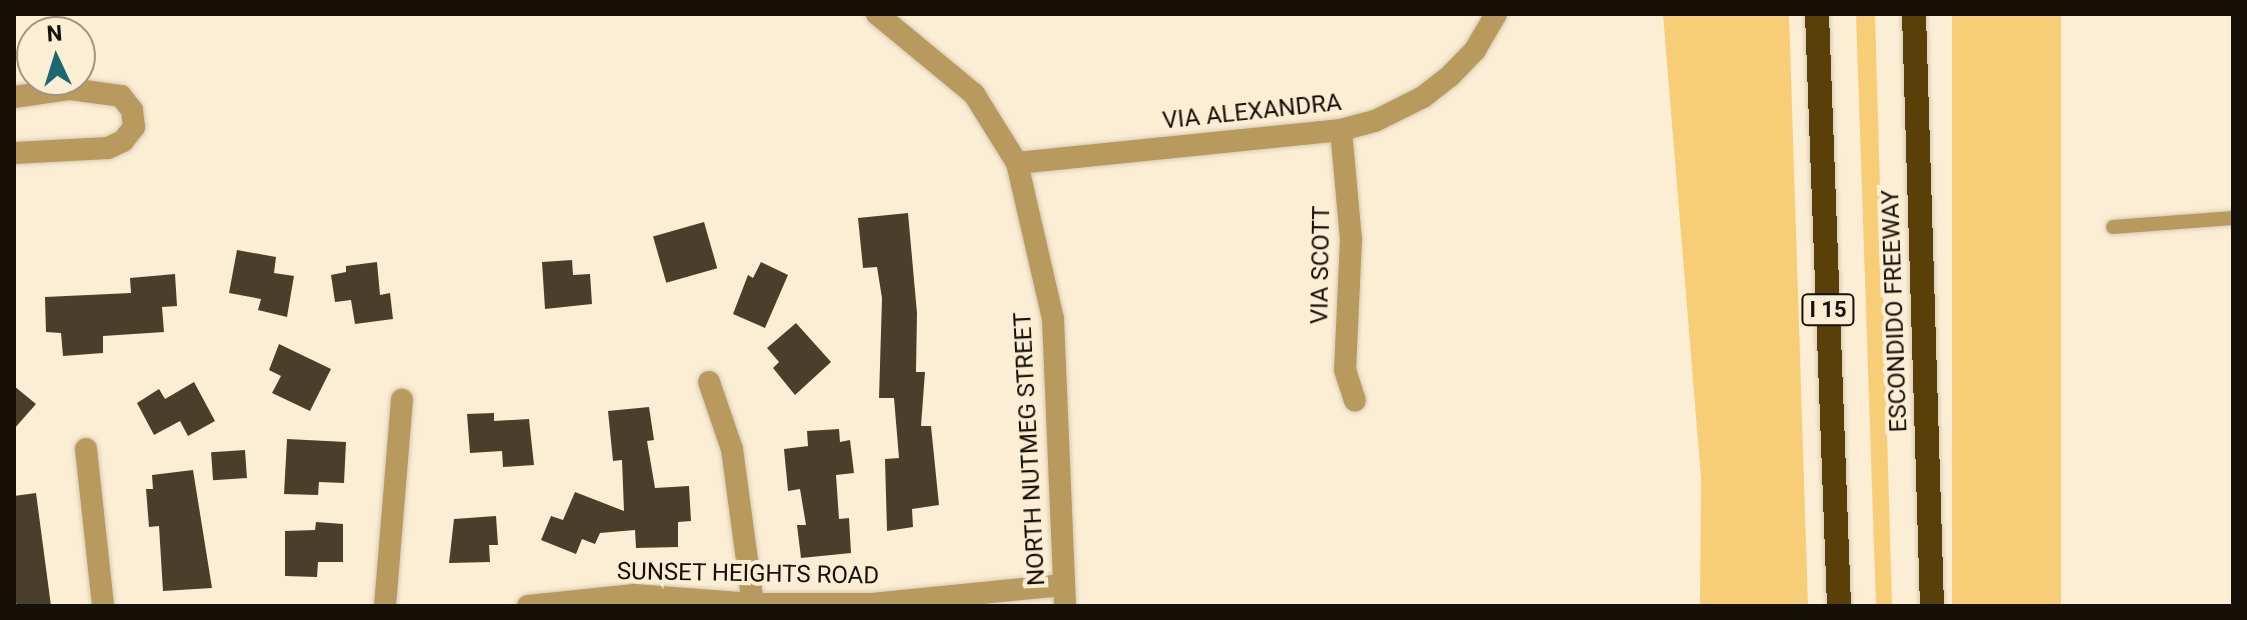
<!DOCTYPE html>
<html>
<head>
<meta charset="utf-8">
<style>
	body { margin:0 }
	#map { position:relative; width:2247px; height:620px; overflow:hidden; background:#fceed5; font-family:Roboto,sans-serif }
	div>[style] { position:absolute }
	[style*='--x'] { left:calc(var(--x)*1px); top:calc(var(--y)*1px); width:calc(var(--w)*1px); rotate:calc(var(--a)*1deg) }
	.green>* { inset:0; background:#f8cd77; transform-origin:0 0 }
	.building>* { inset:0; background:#4a3f2a; transform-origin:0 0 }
	.roads { filter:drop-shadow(0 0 2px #d7cab4) drop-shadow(0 0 2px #d7cab4) }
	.service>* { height:14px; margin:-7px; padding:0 7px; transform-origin:7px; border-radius:7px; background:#b89a5f }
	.minor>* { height:22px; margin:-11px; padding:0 11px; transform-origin:11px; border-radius:11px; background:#b89a5f }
	.tertiary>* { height:22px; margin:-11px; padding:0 11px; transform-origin:11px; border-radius:11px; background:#b89a5f }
	.motorway>* { height:24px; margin:-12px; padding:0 12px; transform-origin:12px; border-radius:12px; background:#584008 }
	span { translate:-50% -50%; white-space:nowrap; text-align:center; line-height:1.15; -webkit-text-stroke:8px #fceed5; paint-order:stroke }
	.shield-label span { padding:2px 6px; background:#fceed5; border:2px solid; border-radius:6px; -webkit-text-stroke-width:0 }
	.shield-label { font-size:22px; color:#151008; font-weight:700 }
	.street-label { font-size:24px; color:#151008 }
	.frame { position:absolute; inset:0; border:16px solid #151008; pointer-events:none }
	.north { position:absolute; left:16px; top:16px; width:80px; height:80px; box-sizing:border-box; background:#fceed5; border:2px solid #a09583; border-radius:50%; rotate:356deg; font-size:22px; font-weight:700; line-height:32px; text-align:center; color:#151008 }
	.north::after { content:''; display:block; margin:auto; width:28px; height:36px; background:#1c6772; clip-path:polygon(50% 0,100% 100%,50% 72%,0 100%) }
</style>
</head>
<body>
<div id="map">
	<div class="green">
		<i style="clip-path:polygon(1663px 14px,1789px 14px,1808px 606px,1700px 606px,1701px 478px)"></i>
		<i style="clip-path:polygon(1856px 14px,1875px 14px,1892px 606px,1876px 606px)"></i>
		<i style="left:1952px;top:14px;width:109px;height:593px"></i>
	</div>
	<div class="building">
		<i style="clip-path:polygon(908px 213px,917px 313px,916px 372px,925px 372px,921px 426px,931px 426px,939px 505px,912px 509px,913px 527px,887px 531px,885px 459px,899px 458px,894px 398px,879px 398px,882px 298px,877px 267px,863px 268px,858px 218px)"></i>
		<i style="left:704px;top:222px;width:48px;height:53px;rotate:74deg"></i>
		<i style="clip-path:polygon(237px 250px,276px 257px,274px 273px,294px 276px,287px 317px,258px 310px,261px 299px,229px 293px)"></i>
		<i style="clip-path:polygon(572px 260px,573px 275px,590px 274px,592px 304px,545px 309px,542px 262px)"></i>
		<i style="clip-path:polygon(377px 262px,380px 295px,390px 293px,393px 319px,355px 324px,351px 300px,335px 302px,331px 275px,346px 272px,346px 266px)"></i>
		<i style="clip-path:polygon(761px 262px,788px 275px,765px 328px,733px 314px,748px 275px,753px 278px)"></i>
		<i style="clip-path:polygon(175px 274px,177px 306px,162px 307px,164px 332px,103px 336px,103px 353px,63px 356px,61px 333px,46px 332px,45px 297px,131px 293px,130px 278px)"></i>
		<i style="clip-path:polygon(796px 323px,831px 362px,795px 395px,773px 368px,779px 362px,767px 348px)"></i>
		<i style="clip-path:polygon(279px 344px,331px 369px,310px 411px,272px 393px,281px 376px,269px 370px)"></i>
		<i style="clip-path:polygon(194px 382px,215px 421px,188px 436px,180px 421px,154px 435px,137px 403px,159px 389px,165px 399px)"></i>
		<i style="clip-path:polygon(14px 386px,36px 404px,14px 429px)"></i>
		<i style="clip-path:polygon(649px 407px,654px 440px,647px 441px,655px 488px,689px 486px,691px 521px,678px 522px,678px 547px,636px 548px,635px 530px,600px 533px,595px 544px,582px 539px,576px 554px,541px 540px,551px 516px,563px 520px,575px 492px,624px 511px,622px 460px,613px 461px,608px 411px)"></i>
		<i style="clip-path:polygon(494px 413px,494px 421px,529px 419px,534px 465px,503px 467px,502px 451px,470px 453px,467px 414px)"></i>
		<i style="clip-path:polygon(839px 429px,840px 442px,850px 440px,854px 473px,836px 475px,839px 519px,849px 518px,851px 553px,801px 558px,797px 525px,806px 525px,800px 489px,788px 491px,784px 449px,808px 446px,807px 431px)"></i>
		<i style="clip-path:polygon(287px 439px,346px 442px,344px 483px,319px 482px,318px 495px,284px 494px)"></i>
		<i style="left:245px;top:450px;width:28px;height:34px;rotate:86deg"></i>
		<i style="clip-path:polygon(193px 470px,212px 588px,163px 591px,159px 526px,149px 527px,146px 489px,153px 489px,152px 475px)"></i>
		<i style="clip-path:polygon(36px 493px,51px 606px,20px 606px,14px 602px,14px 496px)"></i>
		<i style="clip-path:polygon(496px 516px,498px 545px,489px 545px,490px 562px,449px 563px,454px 519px)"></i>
		<i style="clip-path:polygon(316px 522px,343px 524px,343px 562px,318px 562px,317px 577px,285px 576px,285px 531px,315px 530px)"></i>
	</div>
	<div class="roads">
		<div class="service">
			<i style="--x:2113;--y:227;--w:120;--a:-4.3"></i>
		</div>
		<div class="minor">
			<i style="--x:14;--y:97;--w:57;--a:-8.1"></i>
			<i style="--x:70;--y:89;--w:51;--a:7.8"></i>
			<i style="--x:121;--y:96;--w:18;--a:52"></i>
			<i style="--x:132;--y:110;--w:17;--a:83"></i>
			<i style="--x:134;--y:127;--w:18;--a:128"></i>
			<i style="--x:123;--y:141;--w:17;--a:155"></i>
			<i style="--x:108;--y:148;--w:94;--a:177"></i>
			<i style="--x:1341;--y:130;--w:109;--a:84.8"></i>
			<i style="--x:1351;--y:239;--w:131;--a:92.6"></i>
			<i style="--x:1345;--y:370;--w:32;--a:72"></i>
			<i style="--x:1017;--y:163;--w:326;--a:-5.8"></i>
			<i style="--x:1341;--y:130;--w:35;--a:-15"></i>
			<i style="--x:1375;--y:121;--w:54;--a:-26.6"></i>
			<i style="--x:1423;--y:97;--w:34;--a:-38"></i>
			<i style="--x:1450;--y:76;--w:36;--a:-46"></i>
			<i style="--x:1475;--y:50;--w:42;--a:-59.7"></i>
			<i style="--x:709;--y:382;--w:71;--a:71.1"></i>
			<i style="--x:732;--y:449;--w:156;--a:82.3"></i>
			<i style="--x:86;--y:449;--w:158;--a:83.8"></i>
			<i style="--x:385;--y:606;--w:207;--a:-85.3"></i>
			<i style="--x:528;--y:606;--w:107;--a:-5.9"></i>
			<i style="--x:634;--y:595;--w:119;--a:4.3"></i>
			<i style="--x:753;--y:604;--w:119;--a:0"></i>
			<i style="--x:872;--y:604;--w:192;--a:-5.7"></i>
		</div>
		<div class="tertiary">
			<i style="--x:877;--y:14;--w:126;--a:39.5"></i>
			<i style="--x:974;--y:94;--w:81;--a:58.1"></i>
			<i style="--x:1017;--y:163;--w:160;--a:77"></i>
			<i style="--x:1053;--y:319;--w:287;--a:87.6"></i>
		</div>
		<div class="motorway">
			<i style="--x:1817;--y:14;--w:592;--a:87.87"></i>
			<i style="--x:1914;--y:14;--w:592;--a:88.26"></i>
		</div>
	</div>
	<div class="shield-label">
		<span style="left:1828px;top:310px">I 15</span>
	</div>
	<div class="street-label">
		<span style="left:1252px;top:112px;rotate:-6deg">VIA ALEXANDRA</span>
		<span style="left:1321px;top:265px;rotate:-89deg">VIA SCOTT</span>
		<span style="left:1895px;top:311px;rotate:-92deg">ESCONDIDO FREEWAY</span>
		<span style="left:1030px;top:449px;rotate:-93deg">NORTH NUTMEG STREET</span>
		<span style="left:748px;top:574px;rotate:1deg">SUNSET HEIGHTS ROAD</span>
	</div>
	<div class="frame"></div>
	<div class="north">N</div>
</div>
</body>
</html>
